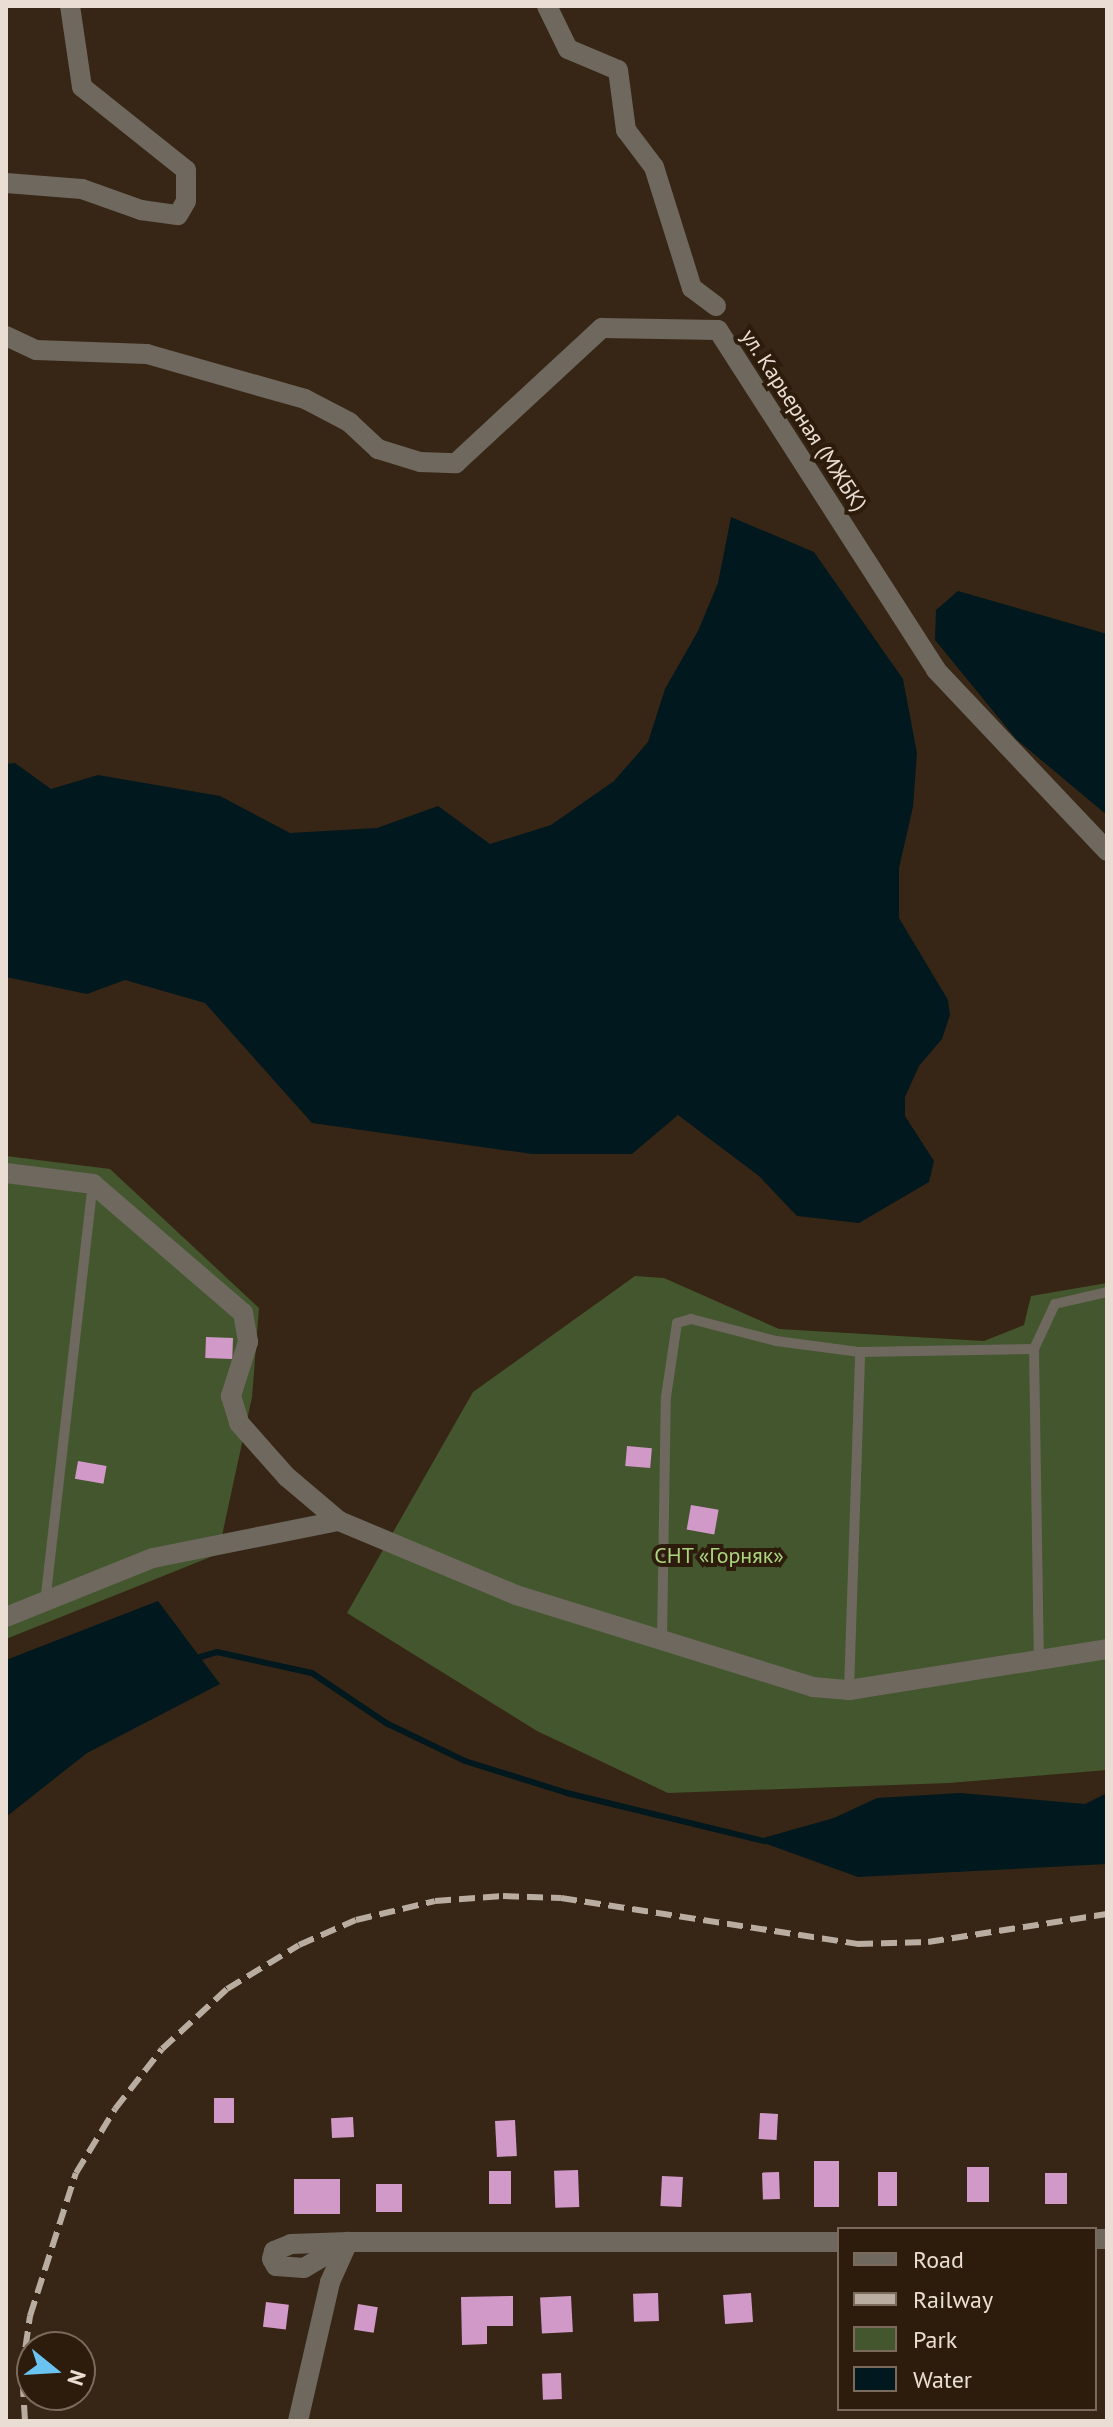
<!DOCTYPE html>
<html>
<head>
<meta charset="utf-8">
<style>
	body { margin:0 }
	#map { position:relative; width:1113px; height:2427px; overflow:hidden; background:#372615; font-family:"PT Sans",sans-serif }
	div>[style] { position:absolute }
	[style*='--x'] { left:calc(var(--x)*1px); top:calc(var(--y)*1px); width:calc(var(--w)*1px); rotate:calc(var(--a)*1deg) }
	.green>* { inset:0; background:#43562e }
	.water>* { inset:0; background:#00181e }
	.stream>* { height:6px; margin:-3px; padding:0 3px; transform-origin:3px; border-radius:3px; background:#00181e }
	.building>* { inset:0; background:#d199c8; transform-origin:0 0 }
	.service>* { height:10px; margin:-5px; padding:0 5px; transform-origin:5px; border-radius:5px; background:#6e685e }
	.minor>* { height:20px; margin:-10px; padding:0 10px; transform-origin:10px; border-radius:10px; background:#6e685e }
	.tertiary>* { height:20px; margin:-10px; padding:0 10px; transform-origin:10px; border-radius:10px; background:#6e685e }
	.rail>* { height:6px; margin-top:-3px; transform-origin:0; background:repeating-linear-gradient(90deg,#b9aca0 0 16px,transparent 0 24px) }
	span { translate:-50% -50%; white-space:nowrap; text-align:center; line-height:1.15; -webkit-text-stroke:8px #2d1c0b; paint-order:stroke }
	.street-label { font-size:22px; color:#eaded4 }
	.park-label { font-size:22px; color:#acd57f }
	.frame { position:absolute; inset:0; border:8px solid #eaded4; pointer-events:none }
	.legend { position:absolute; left:837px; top:2227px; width:260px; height:184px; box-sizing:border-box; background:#2d1c0b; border:2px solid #796a5b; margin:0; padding:10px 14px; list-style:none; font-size:24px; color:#eaded4 }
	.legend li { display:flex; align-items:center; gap:16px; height:40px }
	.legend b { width:40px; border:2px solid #796a5b }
	.north { position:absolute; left:16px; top:2331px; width:80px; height:80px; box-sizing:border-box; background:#2d1c0b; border:2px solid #796a5b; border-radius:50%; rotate:108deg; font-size:22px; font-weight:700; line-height:32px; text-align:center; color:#eaded4 }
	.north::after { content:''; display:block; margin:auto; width:28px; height:36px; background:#6ac3f1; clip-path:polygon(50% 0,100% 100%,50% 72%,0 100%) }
</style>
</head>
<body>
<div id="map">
	<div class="green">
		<i style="clip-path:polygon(6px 1156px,110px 1169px,259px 1308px,252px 1397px,218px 1554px,6px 1639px)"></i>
		<i style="clip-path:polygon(635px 1276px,664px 1278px,779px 1329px,984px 1341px,1024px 1325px,1031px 1296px,1107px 1283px,1107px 1770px,949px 1783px,668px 1793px,537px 1731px,347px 1613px,473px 1392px)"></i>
	</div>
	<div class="water">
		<i style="clip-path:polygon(731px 517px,814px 552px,903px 679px,917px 753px,913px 807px,899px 868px,899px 918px,948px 1000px,950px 1015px,942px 1039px,919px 1066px,905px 1097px,905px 1116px,934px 1161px,929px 1182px,859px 1223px,797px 1216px,759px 1176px,678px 1115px,632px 1154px,532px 1154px,312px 1123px,205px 1003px,125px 980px,87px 994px,6px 977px,6px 764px,15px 763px,51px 789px,98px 775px,220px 796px,290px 833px,377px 828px,438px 806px,490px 844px,551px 825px,614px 781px,648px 742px,665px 689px,698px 631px,718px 583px)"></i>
		<i style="clip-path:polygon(958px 591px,1107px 634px,1107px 815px,1016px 739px,935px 640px,936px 610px)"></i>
		<i style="clip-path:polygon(158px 1601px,220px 1684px,87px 1753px,6px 1817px,6px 1660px)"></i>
		<i style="clip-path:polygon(960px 1793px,1085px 1804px,1107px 1793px,1107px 1864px,858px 1877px,756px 1840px,834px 1818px,877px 1798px)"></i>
	</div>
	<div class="stream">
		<i style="--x:193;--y:1659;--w:25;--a:-16"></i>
		<i style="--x:217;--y:1652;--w:97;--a:12.5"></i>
		<i style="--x:312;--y:1673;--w:89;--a:34"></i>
		<i style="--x:386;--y:1723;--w:88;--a:25.7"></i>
		<i style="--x:465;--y:1761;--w:107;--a:17.4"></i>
		<i style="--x:567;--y:1793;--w:203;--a:13.7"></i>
	</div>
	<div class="building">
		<i style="left:206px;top:1337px;width:27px;height:21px;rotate:2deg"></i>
		<i style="left:627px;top:1446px;width:25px;height:20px;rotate:5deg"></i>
		<i style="left:78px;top:1461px;width:29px;height:18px;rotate:10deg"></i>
		<i style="left:691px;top:1505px;width:28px;height:25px;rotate:10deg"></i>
		<i style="left:214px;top:2098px;width:20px;height:25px"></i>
		<i style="left:760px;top:2113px;width:18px;height:26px;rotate:3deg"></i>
		<i style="left:353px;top:2117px;width:20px;height:22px;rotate:87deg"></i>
		<i style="left:515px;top:2120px;width:36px;height:20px;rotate:87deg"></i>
		<i style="left:814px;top:2161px;width:25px;height:46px"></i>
		<i style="left:967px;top:2167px;width:22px;height:35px"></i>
		<i style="left:578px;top:2170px;width:37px;height:24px;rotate:88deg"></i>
		<i style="left:489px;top:2171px;width:22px;height:33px"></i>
		<i style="left:779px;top:2172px;width:27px;height:17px;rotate:88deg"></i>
		<i style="left:878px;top:2172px;width:19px;height:34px"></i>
		<i style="left:1045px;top:2173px;width:22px;height:31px"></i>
		<i style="left:662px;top:2176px;width:21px;height:30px;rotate:3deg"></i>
		<i style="left:294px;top:2179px;width:46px;height:35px"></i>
		<i style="left:376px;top:2184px;width:26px;height:28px"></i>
		<i style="left:658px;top:2293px;width:28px;height:25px;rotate:88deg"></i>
		<i style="left:751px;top:2293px;width:29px;height:28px;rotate:86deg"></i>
		<i style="clip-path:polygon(513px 2296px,513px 2326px,487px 2326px,487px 2344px,462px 2345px,461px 2297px)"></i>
		<i style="left:571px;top:2296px;width:36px;height:31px;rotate:87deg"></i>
		<i style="left:266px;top:2302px;width:23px;height:25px;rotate:7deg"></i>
		<i style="left:358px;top:2304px;width:20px;height:26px;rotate:9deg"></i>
		<i style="left:561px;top:2373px;width:26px;height:19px;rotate:88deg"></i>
	</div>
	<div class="service">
		<i style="--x:1034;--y:1349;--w:50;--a:-65"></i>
		<i style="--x:1055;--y:1304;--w:53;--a:-13"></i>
		<i style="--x:45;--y:1603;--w:422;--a:-83.5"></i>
		<i style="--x:662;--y:1640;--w:243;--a:-89.1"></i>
		<i style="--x:666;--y:1397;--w:75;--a:-81.5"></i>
		<i style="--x:677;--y:1323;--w:15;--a:-16"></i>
		<i style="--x:691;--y:1319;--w:88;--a:14.5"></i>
		<i style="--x:776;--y:1341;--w:85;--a:7.5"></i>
		<i style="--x:860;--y:1352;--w:174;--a:-1"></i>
		<i style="--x:1034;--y:1349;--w:309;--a:89.1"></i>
		<i style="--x:849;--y:1690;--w:338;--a:-88.1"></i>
	</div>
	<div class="minor">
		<i style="--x:6;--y:1173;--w:88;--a:7.2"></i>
		<i style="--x:93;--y:1184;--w:198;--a:40.7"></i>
		<i style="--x:243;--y:1313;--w:29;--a:80"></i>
		<i style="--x:248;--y:1342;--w:57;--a:107.5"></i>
		<i style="--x:231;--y:1396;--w:28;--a:73"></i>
		<i style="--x:239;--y:1423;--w:72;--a:48.4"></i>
		<i style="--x:287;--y:1477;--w:68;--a:40.2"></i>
		<i style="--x:339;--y:1521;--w:192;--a:22.7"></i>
		<i style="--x:516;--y:1595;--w:311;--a:17.2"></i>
		<i style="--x:813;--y:1687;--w:36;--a:5"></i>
		<i style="--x:849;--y:1690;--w:261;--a:-9"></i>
		<i style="--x:6;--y:1617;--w:158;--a:-21.9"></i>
		<i style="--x:153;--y:1558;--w:190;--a:-11.3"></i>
		<i style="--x:1095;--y:2239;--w:12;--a:0"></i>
		<i style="--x:348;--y:2242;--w:51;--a:149.4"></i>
		<i style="--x:304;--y:2268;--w:28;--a:-176"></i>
		<i style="--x:276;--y:2266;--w:8;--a:-120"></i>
		<i style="--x:272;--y:2259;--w:8;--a:-76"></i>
		<i style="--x:274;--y:2251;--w:18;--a:-22"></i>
		<i style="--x:291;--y:2244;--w:57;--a:-2"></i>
		<i style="--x:348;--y:2242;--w:491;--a:0"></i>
		<i style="--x:298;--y:2421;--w:143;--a:-77"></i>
		<i style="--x:330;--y:2282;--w:44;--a:-65.8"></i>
	</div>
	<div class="tertiary">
		<i style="--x:547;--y:6;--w:48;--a:64"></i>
		<i style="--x:568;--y:49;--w:54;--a:22.8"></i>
		<i style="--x:618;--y:70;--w:61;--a:82.4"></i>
		<i style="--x:626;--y:130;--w:46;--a:52.9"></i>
		<i style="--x:654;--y:167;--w:127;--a:72.6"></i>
		<i style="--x:692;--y:288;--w:30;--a:37"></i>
		<i style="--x:6;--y:183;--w:76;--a:4.5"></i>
		<i style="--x:82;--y:189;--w:63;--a:19.6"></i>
		<i style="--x:141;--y:210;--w:37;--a:8"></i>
		<i style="--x:178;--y:215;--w:16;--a:-60"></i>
		<i style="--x:186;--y:201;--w:31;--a:-90"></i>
		<i style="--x:186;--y:170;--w:133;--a:-141.4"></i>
		<i style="--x:82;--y:87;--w:82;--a:-98.4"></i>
		<i style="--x:6;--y:336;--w:33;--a:25"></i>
		<i style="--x:36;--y:350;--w:111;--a:2.1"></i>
		<i style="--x:147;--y:354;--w:164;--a:15.9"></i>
		<i style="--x:305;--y:399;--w:50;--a:27.6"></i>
		<i style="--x:349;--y:422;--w:40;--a:43"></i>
		<i style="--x:378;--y:449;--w:44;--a:17.2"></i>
		<i style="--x:420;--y:462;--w:36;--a:2"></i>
		<i style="--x:456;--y:463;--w:199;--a:-42.8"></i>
		<i style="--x:602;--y:328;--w:116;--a:1"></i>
		<i style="--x:718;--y:330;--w:404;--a:57.3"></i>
		<i style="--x:936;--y:670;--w:249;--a:46.6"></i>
	</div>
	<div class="rail">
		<i style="--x:25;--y:2421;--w:50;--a:-93.4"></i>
		<i style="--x:22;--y:2371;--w:56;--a:-81.7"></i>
		<i style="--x:30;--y:2316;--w:150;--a:-72.2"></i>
		<i style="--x:76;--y:2173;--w:75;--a:-58.6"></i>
		<i style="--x:115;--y:2109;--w:76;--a:-51.9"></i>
		<i style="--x:162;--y:2049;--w:88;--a:-42.7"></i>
		<i style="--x:227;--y:1989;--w:84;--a:-31.4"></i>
		<i style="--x:299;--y:1945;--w:62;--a:-23.7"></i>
		<i style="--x:356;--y:1920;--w:81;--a:-13.5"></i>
		<i style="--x:435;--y:1901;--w:68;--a:-4.2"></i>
		<i style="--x:503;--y:1896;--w:58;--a:2"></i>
		<i style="--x:561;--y:1898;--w:300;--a:8.8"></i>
		<i style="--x:857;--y:1944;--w:71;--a:-1.6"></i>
		<i style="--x:928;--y:1942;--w:181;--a:-8.9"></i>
	</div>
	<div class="street-label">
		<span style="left:804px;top:420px;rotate:57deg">ул. Карьерная (МЖБК)</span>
	</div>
	<div class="park-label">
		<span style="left:719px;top:1556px">СНТ «Горняк»</span>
	</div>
	<div class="frame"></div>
	<ul class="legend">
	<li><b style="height:10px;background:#6e685e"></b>Road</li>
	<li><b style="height:10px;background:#b9aca0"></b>Railway</li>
	<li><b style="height:22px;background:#43562e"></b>Park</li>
	<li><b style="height:22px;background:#00181e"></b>Water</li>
	</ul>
	<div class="north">N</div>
</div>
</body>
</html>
